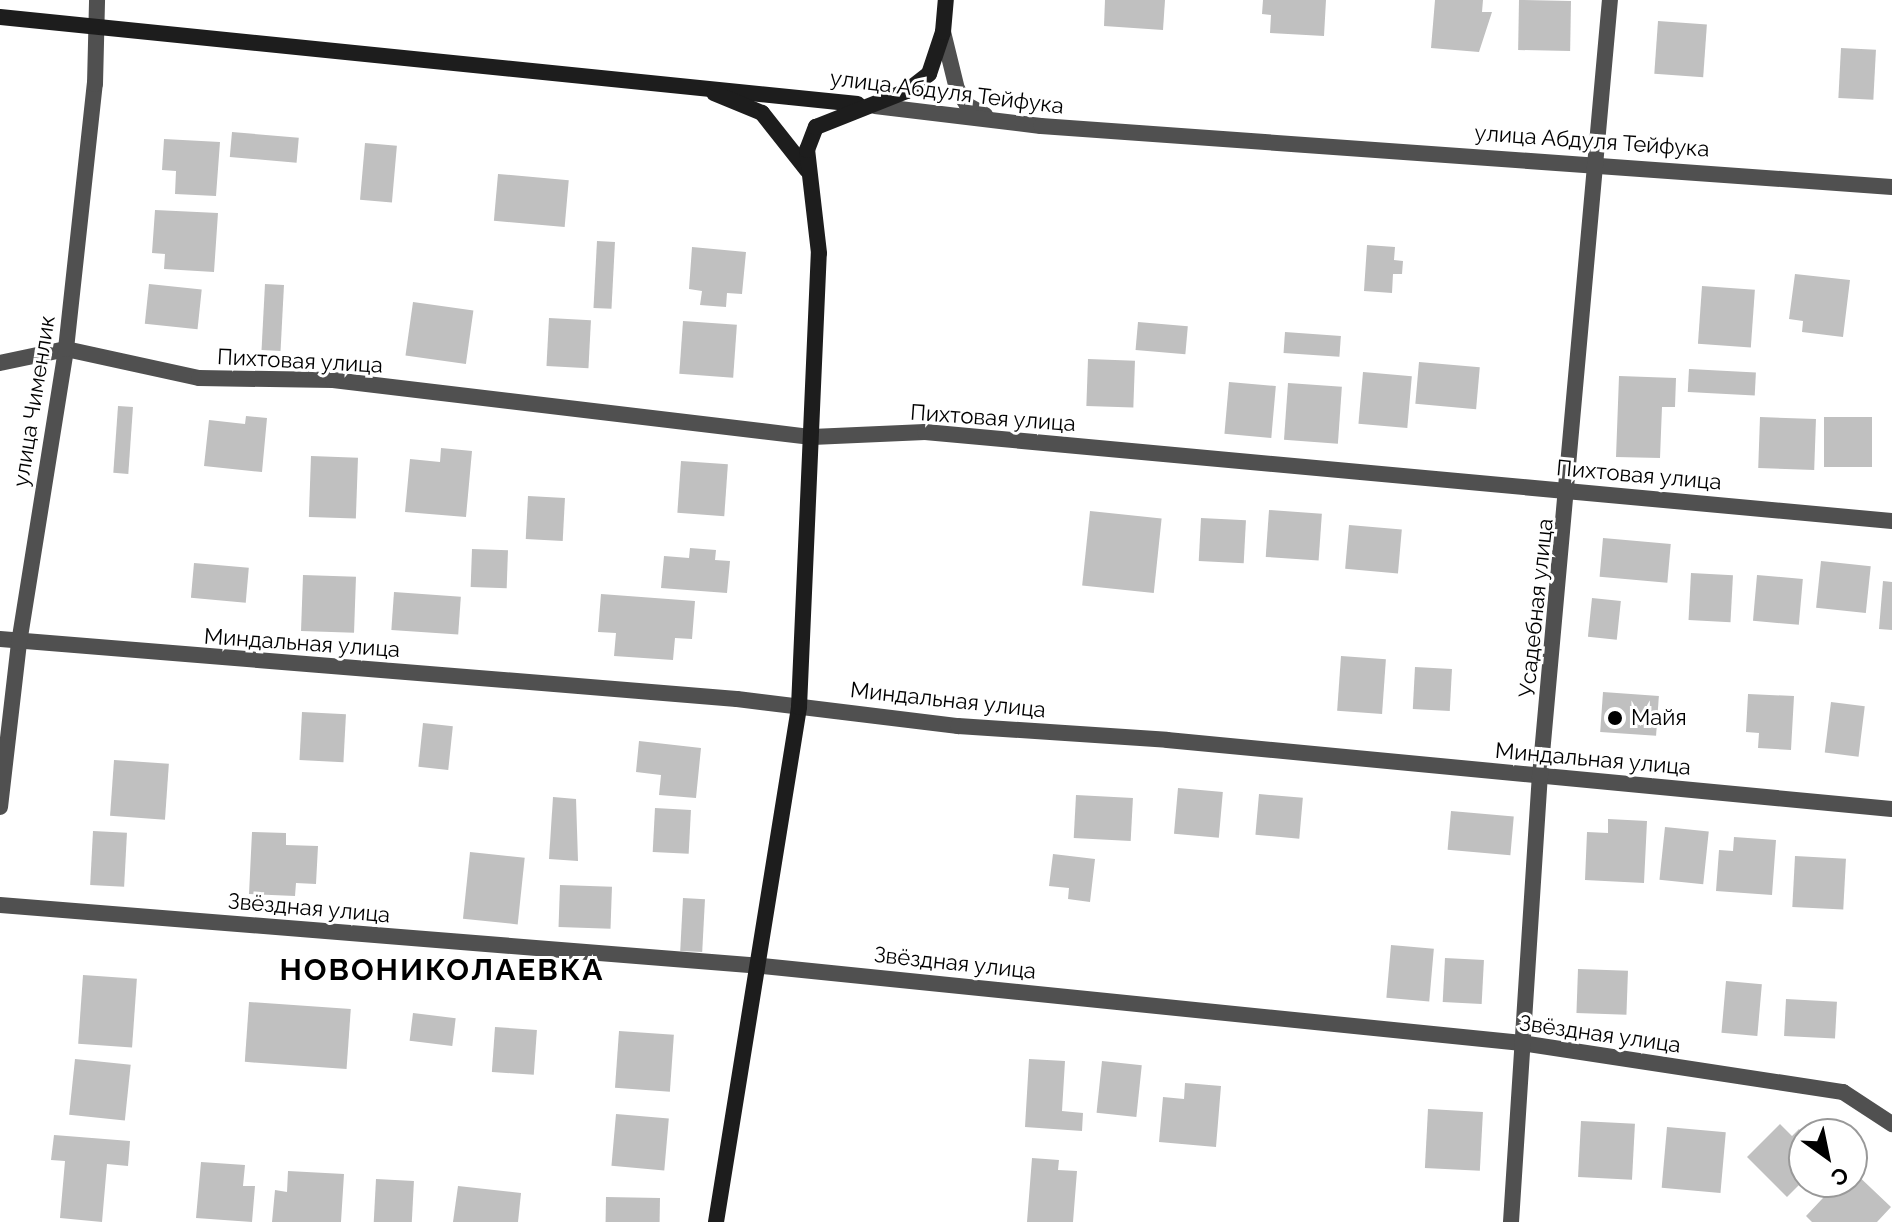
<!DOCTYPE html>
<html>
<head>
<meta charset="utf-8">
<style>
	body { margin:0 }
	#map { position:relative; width:1892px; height:1222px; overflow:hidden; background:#fff; font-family:Raleway,sans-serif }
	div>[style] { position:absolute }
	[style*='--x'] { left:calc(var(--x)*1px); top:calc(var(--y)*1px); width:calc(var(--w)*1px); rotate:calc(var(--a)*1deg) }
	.building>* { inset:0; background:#c0c0c0; transform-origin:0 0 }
	.street>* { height:16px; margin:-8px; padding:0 8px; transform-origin:8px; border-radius:8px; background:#505050 }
	.secondary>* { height:16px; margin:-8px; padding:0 8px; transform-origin:8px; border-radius:8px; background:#1d1d1d }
	.dots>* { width:22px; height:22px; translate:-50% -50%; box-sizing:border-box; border:4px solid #fff; border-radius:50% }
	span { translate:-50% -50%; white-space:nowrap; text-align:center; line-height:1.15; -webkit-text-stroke:6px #fff; paint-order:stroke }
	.street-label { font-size:22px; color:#000 }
	.poi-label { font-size:22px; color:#000 }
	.left { translate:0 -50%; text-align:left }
	.district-label { font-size:30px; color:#000; font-weight:700; letter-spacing:2px }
	.north { position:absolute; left:1788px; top:1118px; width:80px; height:80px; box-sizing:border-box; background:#fff; border:2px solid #999; border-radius:50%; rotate:147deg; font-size:22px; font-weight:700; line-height:32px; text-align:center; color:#000 }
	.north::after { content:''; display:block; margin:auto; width:28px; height:36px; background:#000; clip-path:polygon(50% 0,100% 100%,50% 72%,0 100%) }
</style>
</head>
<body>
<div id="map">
	<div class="building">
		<i style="clip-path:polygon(1105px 0,1165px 0,1163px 30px,1104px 26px)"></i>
		<i style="clip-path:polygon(1263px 0,1326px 0,1324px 36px,1270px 33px,1271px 15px,1262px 14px)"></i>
		<i style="clip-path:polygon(1435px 0,1483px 0,1482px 12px,1492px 12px,1479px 52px,1431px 48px)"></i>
		<i style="left:1519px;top:0;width:52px;height:50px;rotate:1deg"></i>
		<i style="left:1658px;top:21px;width:49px;height:53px;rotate:4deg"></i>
		<i style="left:1841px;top:48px;width:35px;height:50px;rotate:3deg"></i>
		<i style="left:232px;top:132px;width:67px;height:25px;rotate:5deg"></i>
		<i style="clip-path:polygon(164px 139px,220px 142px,216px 196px,175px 194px,176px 171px,162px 170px)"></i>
		<i style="left:365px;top:143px;width:32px;height:57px;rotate:5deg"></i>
		<i style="left:498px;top:174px;width:71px;height:47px;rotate:5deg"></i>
		<i style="clip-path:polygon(155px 210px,218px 213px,214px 272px,164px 269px,165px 254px,152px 253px)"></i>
		<i style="left:597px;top:241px;width:18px;height:67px;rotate:3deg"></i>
		<i style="clip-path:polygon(1367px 245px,1395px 247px,1394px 260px,1403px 261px,1402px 274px,1393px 274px,1392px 293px,1364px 291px)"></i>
		<i style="clip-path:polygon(692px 247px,746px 252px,742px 294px,727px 293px,726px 307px,700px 305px,702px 291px,689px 289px)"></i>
		<i style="clip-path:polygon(1795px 274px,1850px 280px,1843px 337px,1802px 332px,1803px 321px,1789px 319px)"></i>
		<i style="left:149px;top:284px;width:53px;height:40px;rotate:6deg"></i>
		<i style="left:265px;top:284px;width:19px;height:66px;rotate:3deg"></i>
		<i style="left:1702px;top:286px;width:53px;height:58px;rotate:4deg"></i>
		<i style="left:413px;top:302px;width:61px;height:54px;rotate:8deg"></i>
		<i style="left:549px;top:318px;width:42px;height:48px;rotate:3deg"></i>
		<i style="left:683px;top:321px;width:54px;height:53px;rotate:4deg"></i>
		<i style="left:1138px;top:322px;width:50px;height:28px;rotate:5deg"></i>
		<i style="left:1285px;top:332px;width:56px;height:21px;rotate:4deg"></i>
		<i style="left:1088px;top:359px;width:47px;height:47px;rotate:2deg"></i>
		<i style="left:1419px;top:362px;width:61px;height:42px;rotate:5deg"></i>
		<i style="left:1689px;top:369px;width:67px;height:23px;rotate:3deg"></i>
		<i style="left:1363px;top:372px;width:49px;height:52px;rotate:5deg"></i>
		<i style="clip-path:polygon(1619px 376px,1676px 378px,1675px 407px,1662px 407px,1660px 458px,1616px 457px)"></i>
		<i style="left:1229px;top:382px;width:47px;height:52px;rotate:5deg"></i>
		<i style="left:1288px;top:383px;width:54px;height:57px;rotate:4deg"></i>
		<i style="left:118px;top:406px;width:15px;height:67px;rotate:4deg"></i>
		<i style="clip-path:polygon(246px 416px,267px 418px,262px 472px,204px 466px,209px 420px,245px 424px)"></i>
		<i style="left:1760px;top:417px;width:56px;height:51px;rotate:2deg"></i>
		<i style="left:1824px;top:417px;width:48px;height:50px"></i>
		<i style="clip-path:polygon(441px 448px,472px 451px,466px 517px,405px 512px,410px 459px,440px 462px)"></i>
		<i style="left:311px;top:456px;width:47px;height:61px;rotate:2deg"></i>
		<i style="left:681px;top:461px;width:47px;height:52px;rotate:4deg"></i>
		<i style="left:528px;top:496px;width:37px;height:43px;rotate:3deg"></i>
		<i style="left:1269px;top:510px;width:53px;height:47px;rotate:4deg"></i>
		<i style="left:1090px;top:511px;width:72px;height:75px;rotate:6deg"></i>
		<i style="left:1201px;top:518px;width:45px;height:43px;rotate:3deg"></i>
		<i style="left:1349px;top:525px;width:53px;height:44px;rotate:5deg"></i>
		<i style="left:1603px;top:538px;width:68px;height:39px;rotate:5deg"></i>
		<i style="clip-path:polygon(690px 548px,716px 550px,715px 560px,730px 561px,727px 593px,661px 588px,664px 556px,689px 558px)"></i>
		<i style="left:472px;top:549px;width:36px;height:38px;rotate:2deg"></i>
		<i style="left:1821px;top:561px;width:50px;height:47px;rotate:6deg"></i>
		<i style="left:194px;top:563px;width:55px;height:35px;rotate:5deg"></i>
		<i style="left:1691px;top:573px;width:42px;height:47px;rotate:3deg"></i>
		<i style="left:303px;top:575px;width:53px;height:56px;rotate:2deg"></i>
		<i style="left:1757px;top:575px;width:46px;height:46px;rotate:5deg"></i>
		<i style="clip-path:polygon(1883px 581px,1892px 582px,1892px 630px,1879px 629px)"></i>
		<i style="left:394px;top:592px;width:67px;height:38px;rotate:4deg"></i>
		<i style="clip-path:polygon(601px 594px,695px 601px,692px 639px,675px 638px,673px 660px,614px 656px,616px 633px,598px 632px)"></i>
		<i style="left:1592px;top:598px;width:29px;height:39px;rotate:6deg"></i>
		<i style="left:1341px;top:656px;width:45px;height:55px;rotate:4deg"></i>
		<i style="left:1415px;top:667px;width:37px;height:42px;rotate:3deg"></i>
		<i style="left:1603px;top:692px;width:56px;height:40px;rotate:4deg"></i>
		<i style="clip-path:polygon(1748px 694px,1794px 696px,1791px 750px,1758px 748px,1759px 733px,1746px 732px)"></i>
		<i style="left:1831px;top:702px;width:34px;height:51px;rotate:7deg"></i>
		<i style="left:302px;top:712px;width:44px;height:48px;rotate:3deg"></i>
		<i style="left:423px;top:723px;width:30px;height:44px;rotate:6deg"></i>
		<i style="clip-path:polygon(639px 741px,701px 748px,696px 798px,659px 795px,661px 775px,636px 772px)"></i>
		<i style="left:114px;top:760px;width:55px;height:56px;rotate:4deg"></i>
		<i style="left:1178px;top:788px;width:45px;height:46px;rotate:5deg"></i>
		<i style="left:1259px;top:794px;width:44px;height:41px;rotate:5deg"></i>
		<i style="left:1076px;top:795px;width:57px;height:43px;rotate:3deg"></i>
		<i style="clip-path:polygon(553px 797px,576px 799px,578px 861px,549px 859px)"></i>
		<i style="left:655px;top:808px;width:36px;height:44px;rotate:3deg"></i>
		<i style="left:1451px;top:811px;width:63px;height:39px;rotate:5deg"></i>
		<i style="clip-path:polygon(1608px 819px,1647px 821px,1644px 883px,1585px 880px,1587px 832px,1608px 833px)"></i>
		<i style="left:1665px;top:827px;width:44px;height:53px;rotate:6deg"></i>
		<i style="left:93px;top:831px;width:34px;height:54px;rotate:3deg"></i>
		<i style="clip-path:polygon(252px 832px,286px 833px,286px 845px,318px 846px,316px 884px,296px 883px,295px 896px,249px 894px)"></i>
		<i style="clip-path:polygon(1734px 837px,1776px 840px,1772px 895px,1716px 891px,1719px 850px,1733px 851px)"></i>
		<i style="left:470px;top:852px;width:55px;height:67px;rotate:6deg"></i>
		<i style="clip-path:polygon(1053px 854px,1095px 859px,1090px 902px,1068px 899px,1069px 888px,1049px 886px)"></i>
		<i style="left:1795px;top:856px;width:51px;height:51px;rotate:3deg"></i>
		<i style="left:560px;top:885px;width:52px;height:42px;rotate:2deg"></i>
		<i style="left:683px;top:898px;width:22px;height:53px;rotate:3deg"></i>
		<i style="left:1391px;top:945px;width:43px;height:53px;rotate:5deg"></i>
		<i style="left:1445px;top:958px;width:39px;height:44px;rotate:3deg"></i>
		<i style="left:1578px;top:969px;width:50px;height:44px;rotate:2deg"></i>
		<i style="left:83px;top:975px;width:54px;height:69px;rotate:4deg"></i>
		<i style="left:1726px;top:981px;width:36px;height:52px;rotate:5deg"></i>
		<i style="left:1786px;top:999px;width:51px;height:37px;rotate:3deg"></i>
		<i style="left:249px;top:1002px;width:102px;height:60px;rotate:4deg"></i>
		<i style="left:413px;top:1013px;width:43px;height:28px;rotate:7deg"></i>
		<i style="left:495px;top:1027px;width:42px;height:45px;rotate:4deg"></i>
		<i style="left:619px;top:1031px;width:55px;height:57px;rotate:4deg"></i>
		<i style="left:75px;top:1059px;width:56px;height:56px;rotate:6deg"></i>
		<i style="clip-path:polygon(1029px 1059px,1065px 1061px,1062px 1111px,1083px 1113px,1082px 1131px,1025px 1127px)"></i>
		<i style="left:1102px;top:1061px;width:40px;height:52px;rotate:6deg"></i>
		<i style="clip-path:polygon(1185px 1083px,1221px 1086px,1216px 1147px,1159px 1142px,1163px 1097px,1184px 1099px)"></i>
		<i style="left:1428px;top:1109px;width:55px;height:59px;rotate:3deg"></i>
		<i style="left:616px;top:1114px;width:53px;height:52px;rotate:5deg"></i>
		<i style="left:1581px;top:1121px;width:54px;height:56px;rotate:3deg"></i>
		<i style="clip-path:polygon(1780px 1124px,1792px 1136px,1799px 1129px,1804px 1134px,1804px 1180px,1787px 1197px,1747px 1157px)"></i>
		<i style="left:1667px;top:1127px;width:59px;height:61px;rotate:5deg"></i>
		<i style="clip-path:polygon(54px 1135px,130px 1141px,128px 1166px,107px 1164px,102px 1222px,60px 1218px,65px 1161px,51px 1160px)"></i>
		<i style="clip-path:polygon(1032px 1158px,1059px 1160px,1058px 1170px,1077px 1171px,1073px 1222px,1027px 1222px)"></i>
		<i style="clip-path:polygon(201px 1162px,245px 1165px,243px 1186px,255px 1186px,252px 1222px,196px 1218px)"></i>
		<i style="clip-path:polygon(1852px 1170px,1891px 1207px,1877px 1222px,1812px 1222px,1806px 1216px,1838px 1182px,1852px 1182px)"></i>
		<i style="clip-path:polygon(288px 1171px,344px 1174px,341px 1222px,272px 1222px,275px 1190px,287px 1192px)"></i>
		<i style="left:376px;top:1179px;width:38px;height:43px;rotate:3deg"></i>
		<i style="clip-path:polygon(458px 1186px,521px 1193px,518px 1222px,453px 1222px)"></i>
		<i style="left:606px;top:1197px;width:54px;height:25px;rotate:1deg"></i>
	</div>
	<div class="street">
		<i style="--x:943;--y:32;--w:59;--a:76.2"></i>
		<i style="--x:957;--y:89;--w:19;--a:58"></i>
		<i style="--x:967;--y:105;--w:21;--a:29"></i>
		<i style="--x:875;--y:106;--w:167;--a:6.9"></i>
		<i style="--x:1041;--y:126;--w:853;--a:4.1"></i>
		<i style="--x:0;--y:363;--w:67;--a:-12"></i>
		<i style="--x:66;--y:349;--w:136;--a:12.3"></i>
		<i style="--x:199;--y:378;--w:134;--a:0.9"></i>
		<i style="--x:333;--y:380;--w:482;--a:6.8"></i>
		<i style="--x:812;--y:437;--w:113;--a:-2.5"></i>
		<i style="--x:925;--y:432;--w:971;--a:5.26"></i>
		<i style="--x:0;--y:639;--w:739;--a:4.65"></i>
		<i style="--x:737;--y:699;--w:223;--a:7"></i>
		<i style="--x:958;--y:726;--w:209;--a:3.8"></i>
		<i style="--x:1167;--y:740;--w:728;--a:5.44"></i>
		<i style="--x:0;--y:807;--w:165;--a:-83.4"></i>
		<i style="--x:19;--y:643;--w:298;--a:-80.9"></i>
		<i style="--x:66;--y:349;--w:267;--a:-83.8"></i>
		<i style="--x:95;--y:84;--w:84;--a:-88.6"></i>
		<i style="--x:0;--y:905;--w:764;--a:4.58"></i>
		<i style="--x:762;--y:966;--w:764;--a:5.79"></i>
		<i style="--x:1522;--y:1043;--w:325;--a:8.7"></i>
		<i style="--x:1843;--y:1092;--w:59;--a:33.1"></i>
		<i style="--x:1511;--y:1222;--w:447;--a:-86.3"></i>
		<i style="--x:1540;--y:776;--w:779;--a:-84.85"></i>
	</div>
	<div class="secondary">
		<i style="--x:0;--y:17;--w:862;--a:5.79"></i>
		<i style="--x:714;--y:93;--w:52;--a:22.6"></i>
		<i style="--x:762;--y:113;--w:73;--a:51.7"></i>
		<i style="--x:716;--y:1222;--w:522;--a:-80.84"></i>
		<i style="--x:799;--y:707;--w:454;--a:-87.5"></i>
		<i style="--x:819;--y:253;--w:104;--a:-96.6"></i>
		<i style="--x:807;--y:150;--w:25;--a:-69"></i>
		<i style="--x:816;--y:127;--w:98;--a:-21.6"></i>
		<i style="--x:907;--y:91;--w:28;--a:-38"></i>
		<i style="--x:929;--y:74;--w:44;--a:-71.6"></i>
		<i style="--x:943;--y:32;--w:32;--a:-85"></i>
	</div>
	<div class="dots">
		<i style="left:1615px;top:718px;background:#000"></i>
	</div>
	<div class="street-label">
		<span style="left:947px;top:92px;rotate:7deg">улица Абдуля Тейфука</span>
		<span style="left:1592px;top:141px;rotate:4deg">улица Абдуля Тейфука</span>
		<span style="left:300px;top:361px;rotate:3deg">Пихтовая улица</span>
		<span style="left:34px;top:401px;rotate:-81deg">улица Чименлик</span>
		<span style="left:993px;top:418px;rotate:4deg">Пихтовая улица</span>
		<span style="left:1639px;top:475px;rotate:5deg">Пихтовая улица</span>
		<span style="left:1536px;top:608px;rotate:-84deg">Усадебная улица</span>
		<span style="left:302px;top:643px;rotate:4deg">Миндальная улица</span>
		<span style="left:948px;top:700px;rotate:6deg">Миндальная улица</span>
		<span style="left:1593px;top:759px;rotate:5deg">Миндальная улица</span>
		<span style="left:309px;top:908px;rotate:5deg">Звёздная улица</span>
		<span style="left:955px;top:963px;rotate:6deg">Звёздная улица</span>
		<span style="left:1600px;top:1034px;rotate:8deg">Звёздная улица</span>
	</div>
	<div class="poi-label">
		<span class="left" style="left:1631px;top:718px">Майя</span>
	</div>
	<div class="district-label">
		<span style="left:442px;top:970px">НОВОНИКОЛАЕВКА</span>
	</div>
	<div class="north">С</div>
</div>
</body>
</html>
